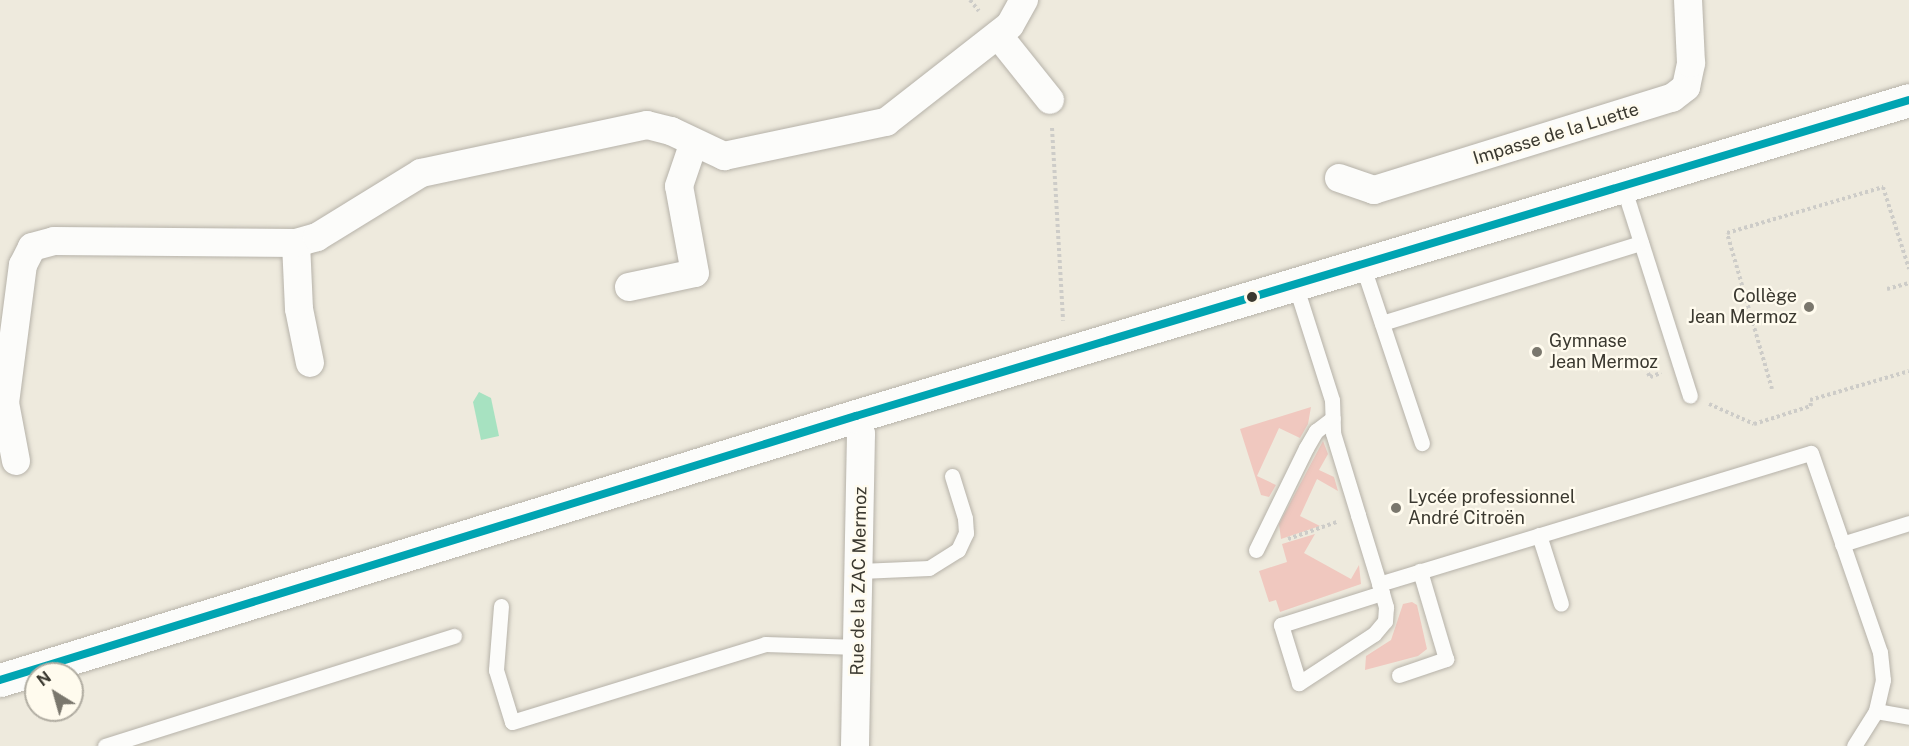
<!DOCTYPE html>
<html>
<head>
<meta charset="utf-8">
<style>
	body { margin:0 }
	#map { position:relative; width:1909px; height:746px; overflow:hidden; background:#eeeadd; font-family:"Public Sans",sans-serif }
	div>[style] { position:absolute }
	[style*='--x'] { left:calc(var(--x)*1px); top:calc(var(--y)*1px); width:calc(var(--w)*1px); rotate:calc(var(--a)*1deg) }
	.green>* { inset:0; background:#f0c8bf }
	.water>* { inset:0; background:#a7e2c1 }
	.path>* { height:4px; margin-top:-2px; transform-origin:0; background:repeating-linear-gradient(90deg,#cdccc8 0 3px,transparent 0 6px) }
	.roads { filter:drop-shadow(0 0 2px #b6b2a9) drop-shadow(0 0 2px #b6b2a9) }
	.service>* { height:15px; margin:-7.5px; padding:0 7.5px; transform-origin:7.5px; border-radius:7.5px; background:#fcfcfa }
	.minor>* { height:28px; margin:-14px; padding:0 14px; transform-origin:14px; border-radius:14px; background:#fcfcfa }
	.tertiary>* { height:33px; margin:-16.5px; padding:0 16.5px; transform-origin:16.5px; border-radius:16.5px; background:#fcfcfa }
	.bus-1>* { height:8px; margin:-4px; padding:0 4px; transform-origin:4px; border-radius:4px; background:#00a4b2 }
	.dots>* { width:16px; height:16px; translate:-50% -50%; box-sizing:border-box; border:3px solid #fffbee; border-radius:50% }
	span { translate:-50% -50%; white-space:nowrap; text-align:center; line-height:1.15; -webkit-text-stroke:4.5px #fffbee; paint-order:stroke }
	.street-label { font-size:18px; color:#3b3930 }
	.poi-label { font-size:18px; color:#3b3930 }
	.right { translate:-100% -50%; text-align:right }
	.left { translate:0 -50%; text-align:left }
	.north { position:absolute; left:24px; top:662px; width:60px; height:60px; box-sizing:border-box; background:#fffbee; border:2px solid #b1ada2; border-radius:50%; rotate:323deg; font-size:16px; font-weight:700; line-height:24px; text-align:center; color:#3b3930 }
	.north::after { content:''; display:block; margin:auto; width:21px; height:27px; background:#7a776d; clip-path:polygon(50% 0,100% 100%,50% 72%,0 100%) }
</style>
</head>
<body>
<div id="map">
	<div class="green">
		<i style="clip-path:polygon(1311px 407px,1308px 424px,1300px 438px,1279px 428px,1257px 476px,1276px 485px,1269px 497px,1261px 495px,1240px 429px)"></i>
		<i style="clip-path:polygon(1323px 441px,1328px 454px,1319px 470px,1334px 477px,1338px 491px,1317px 479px,1300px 516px,1320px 526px,1281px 539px,1279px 524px)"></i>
		<i style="clip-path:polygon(1315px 534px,1304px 553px,1351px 579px,1359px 565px,1361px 584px,1280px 612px,1276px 600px,1269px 602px,1259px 571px,1287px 562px,1282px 544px)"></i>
		<i style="clip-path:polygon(1412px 602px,1417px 605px,1427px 649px,1418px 656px,1365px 670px,1366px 656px,1391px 640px,1403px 604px)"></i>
	</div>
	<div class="water">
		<i style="clip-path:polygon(479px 392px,491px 398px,499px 436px,481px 440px,473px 402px)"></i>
	</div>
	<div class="path">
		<i style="--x:970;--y:0;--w:14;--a:51"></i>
		<i style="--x:1052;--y:128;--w:193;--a:86.7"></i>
		<i style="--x:1887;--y:289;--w:23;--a:-15"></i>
		<i style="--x:1648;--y:373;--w:4;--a:63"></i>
		<i style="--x:1650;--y:377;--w:12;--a:-20"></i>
		<i style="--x:1772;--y:389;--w:162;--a:-106.1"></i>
		<i style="--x:1727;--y:233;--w:163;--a:-16.4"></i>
		<i style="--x:1883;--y:187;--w:86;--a:72.4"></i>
		<i style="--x:1709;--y:404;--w:49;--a:24"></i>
		<i style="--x:1754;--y:424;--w:60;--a:-17.5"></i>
		<i style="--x:1811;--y:406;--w:6;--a:-99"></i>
		<i style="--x:1810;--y:400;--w:103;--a:-16.3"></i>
		<i style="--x:1288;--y:539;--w:52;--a:-19.1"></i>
	</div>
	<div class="roads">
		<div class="service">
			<i style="--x:1623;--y:186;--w:220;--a:72.3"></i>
			<i style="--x:1362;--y:264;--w:189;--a:71.5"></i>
			<i style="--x:1295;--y:284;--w:122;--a:72.3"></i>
			<i style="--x:1332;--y:400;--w:33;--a:88"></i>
			<i style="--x:1333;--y:433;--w:86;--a:73"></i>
			<i style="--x:1358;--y:515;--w:82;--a:72.9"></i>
			<i style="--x:1382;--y:593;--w:15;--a:74"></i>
			<i style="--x:1386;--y:607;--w:14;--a:94"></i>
			<i style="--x:1385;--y:621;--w:17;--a:130"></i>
			<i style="--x:1374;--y:634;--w:90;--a:146.8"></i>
			<i style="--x:1299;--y:683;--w:61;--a:-107.2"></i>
			<i style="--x:1281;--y:625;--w:106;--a:-17.6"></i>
			<i style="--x:1382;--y:323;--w:271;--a:-17.2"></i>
			<i style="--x:1539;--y:535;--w:72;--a:72.3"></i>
			<i style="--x:1842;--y:544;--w:70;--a:-17.4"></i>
			<i style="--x:1256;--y:550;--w:114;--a:-63.9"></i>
			<i style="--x:1306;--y:448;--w:20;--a:-60"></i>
			<i style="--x:1316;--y:431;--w:21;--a:-37"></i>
			<i style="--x:860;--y:571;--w:69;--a:-2.5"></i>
			<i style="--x:929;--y:568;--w:34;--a:-32"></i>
			<i style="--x:958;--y:550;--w:19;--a:-65"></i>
			<i style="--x:966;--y:533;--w:15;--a:-94"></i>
			<i style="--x:965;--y:518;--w:44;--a:-107.2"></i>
			<i style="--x:1379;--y:584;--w:451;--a:-16.9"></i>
			<i style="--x:1811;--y:453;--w:211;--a:70.9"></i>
			<i style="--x:1880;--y:652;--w:28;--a:84"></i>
			<i style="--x:1883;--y:680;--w:32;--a:103"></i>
			<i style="--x:1876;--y:711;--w:41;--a:122.2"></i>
			<i style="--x:501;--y:606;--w:64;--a:94.5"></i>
			<i style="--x:496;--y:670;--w:54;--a:72.9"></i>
			<i style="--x:512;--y:722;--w:265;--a:-17.1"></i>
			<i style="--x:765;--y:644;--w:93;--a:1.8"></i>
			<i style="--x:1399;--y:675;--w:50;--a:-18.8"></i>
			<i style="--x:1446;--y:659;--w:92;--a:-106.5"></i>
			<i style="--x:1876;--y:711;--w:34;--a:10"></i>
			<i style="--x:105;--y:746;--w:366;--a:-17.5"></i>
		</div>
		<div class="minor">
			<i style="--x:998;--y:35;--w:83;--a:51.3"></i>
			<i style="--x:1339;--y:178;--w:37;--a:19"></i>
			<i style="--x:1374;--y:190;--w:312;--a:-17.2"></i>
			<i style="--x:1672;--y:98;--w:18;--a:-38"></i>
			<i style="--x:1686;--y:87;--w:25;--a:-78"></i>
			<i style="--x:1691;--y:63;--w:63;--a:-92.7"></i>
			<i style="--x:296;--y:243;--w:66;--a:87.4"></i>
			<i style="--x:299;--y:309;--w:55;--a:78.5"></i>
			<i style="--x:629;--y:287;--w:67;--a:-12"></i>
			<i style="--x:695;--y:273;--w:88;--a:-100.4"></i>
			<i style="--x:679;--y:186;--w:46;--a:-71.2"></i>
			<i style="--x:16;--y:461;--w:59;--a:-100.7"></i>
			<i style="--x:5;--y:403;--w:139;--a:-82.6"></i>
			<i style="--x:23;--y:265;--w:20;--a:-63"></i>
			<i style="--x:32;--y:247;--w:23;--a:-15"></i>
			<i style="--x:54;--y:241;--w:242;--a:0.5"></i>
			<i style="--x:296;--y:243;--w:22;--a:-16"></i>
			<i style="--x:317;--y:237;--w:122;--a:-31.6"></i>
			<i style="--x:421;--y:173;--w:231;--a:-12"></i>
			<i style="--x:647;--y:125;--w:25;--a:14"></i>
			<i style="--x:671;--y:131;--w:59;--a:25.3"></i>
			<i style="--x:724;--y:156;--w:166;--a:-11.9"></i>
			<i style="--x:886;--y:122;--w:157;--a:-38"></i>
			<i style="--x:1010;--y:25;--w:29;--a:-61"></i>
			<i style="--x:855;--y:746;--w:312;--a:-88.9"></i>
			<i style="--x:861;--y:434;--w:19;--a:-106"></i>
		</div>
		<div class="tertiary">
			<i style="--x:0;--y:680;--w:896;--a:-17.14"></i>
			<i style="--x:856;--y:416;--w:1099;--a:-16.7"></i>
		</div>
	</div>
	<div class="bus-1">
		<i style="--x:0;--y:680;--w:896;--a:-17.14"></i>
		<i style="--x:856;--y:416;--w:1099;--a:-16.7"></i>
	</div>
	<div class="dots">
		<i style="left:1252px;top:297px;background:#3b3930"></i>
		<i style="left:1809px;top:307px;background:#7a776d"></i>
		<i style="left:1537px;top:352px;background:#7a776d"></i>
		<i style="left:1396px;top:508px;background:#7a776d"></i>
	</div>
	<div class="street-label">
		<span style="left:1556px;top:134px;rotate:-17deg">Impasse de la Luette</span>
		<span style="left:859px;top:581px;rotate:-89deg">Rue de la ZAC Mermoz</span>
	</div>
	<div class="poi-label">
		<span class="right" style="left:1797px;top:307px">Collège<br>Jean Mermoz</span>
		<span class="left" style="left:1549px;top:352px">Gymnase<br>Jean Mermoz</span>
		<span class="left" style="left:1408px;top:508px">Lycée professionnel<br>André Citroën</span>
	</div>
	<div class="north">N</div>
</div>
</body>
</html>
